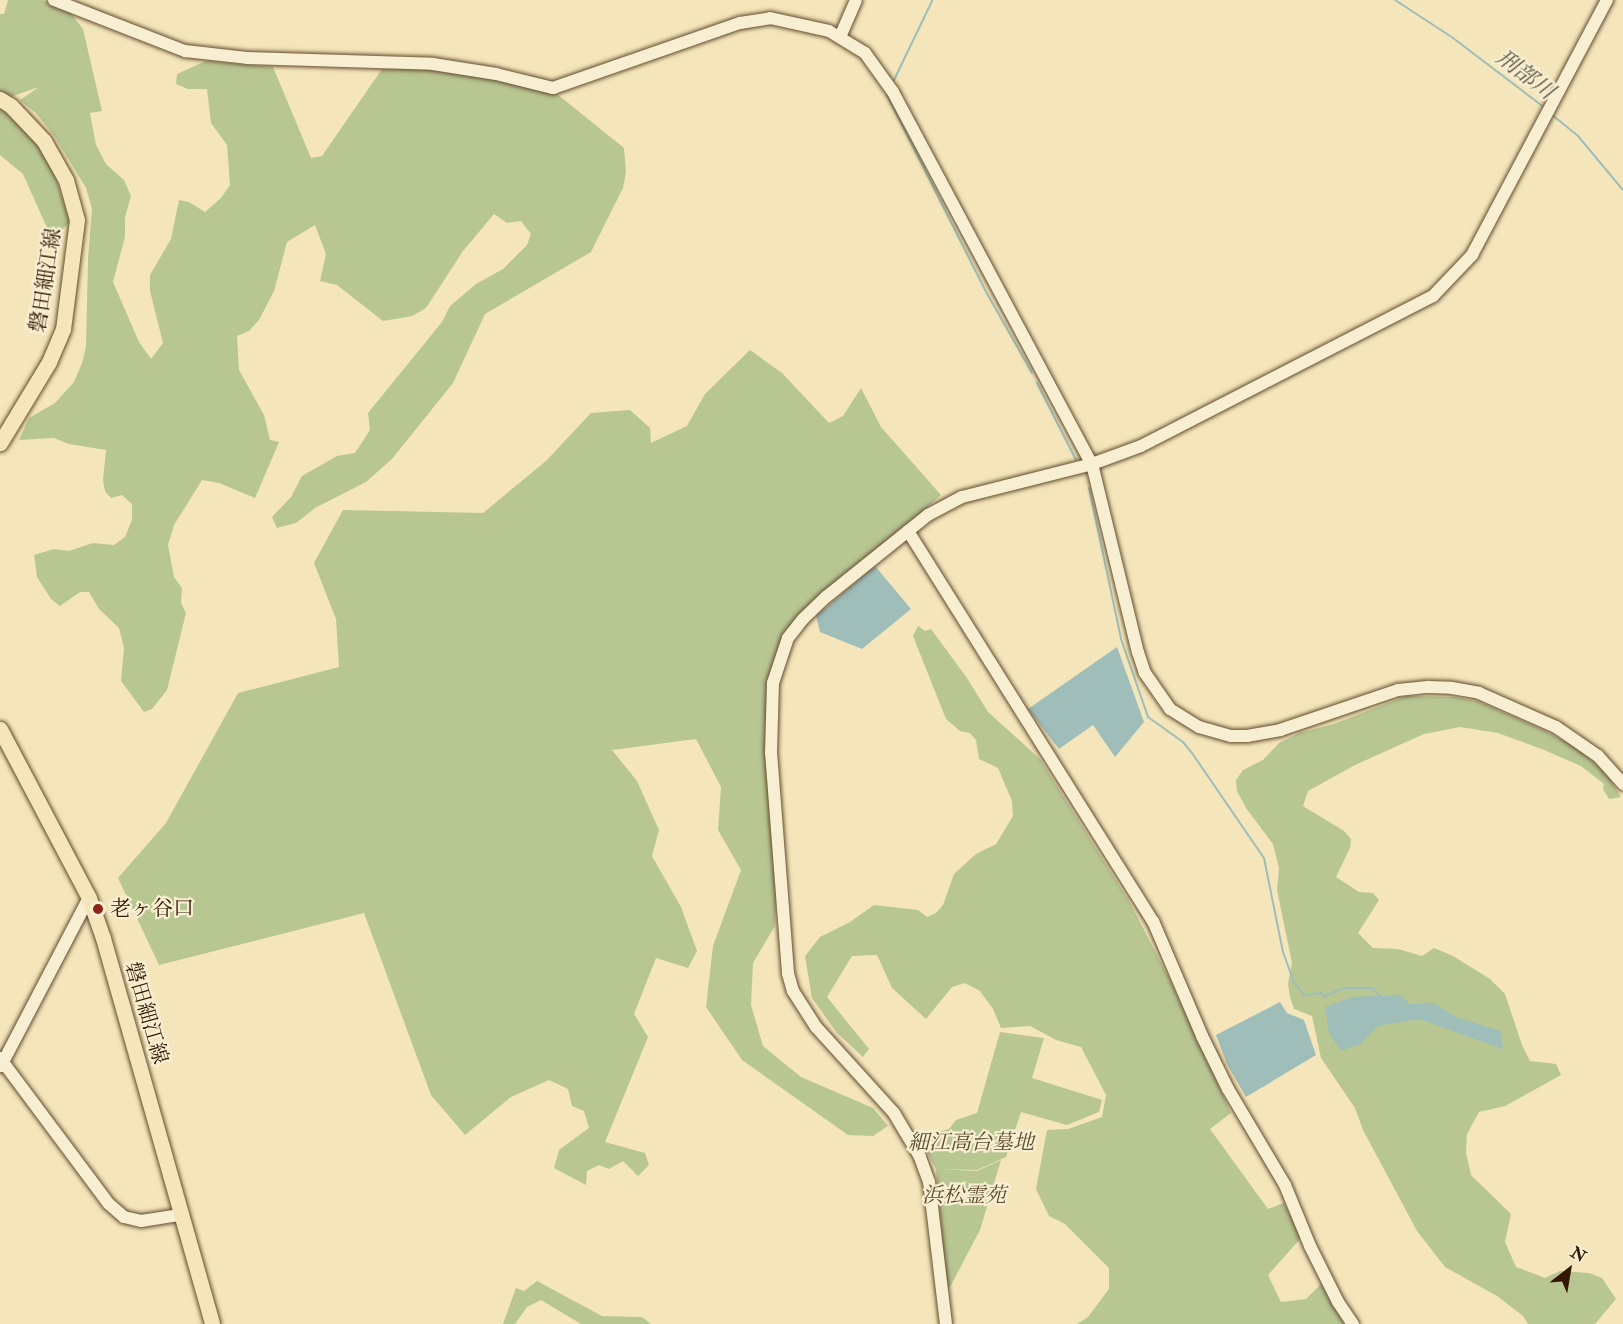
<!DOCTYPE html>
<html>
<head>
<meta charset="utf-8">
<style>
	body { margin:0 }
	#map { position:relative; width:1623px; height:1324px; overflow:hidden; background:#f4e6ba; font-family:"IM FELL Double Pica","Noto Serif JP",serif }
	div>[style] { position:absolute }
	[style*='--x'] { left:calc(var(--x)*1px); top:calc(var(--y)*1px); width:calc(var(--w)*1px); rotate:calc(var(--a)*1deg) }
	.green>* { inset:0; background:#b8c692 }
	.water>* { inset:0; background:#9fbdb9 }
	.stream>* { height:2px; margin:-1px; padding:0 1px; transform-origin:1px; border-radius:1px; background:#9fbdb9 }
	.roads { filter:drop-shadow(0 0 2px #634b2f) drop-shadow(0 0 2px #634b2f) }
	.minor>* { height:12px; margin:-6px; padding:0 6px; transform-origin:6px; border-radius:6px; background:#f8efd2 }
	.major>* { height:15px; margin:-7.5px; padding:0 7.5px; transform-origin:7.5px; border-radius:7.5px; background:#f4e6ba }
	.dots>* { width:16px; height:16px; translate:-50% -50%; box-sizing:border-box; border:3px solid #f8efd2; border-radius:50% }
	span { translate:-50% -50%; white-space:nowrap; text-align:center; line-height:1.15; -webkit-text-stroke:4.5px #f8efd2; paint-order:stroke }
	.street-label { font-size:21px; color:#331701 }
	.poi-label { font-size:21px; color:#331701 }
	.left { translate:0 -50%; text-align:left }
	.park-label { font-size:21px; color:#5b4c2c; font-style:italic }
	.water-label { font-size:22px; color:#595141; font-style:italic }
	.north { position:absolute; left:1539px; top:1240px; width:60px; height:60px; -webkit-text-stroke:4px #f8efd2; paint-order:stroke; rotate:31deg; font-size:16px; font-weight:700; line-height:24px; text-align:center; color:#331701 }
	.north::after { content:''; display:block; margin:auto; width:21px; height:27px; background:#331701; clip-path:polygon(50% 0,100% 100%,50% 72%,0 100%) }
</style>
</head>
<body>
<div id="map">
	<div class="green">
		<i style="clip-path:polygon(8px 0,43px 0,69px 11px,83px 29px,102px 111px,90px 113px,96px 145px,106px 164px,124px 180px,131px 196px,125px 217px,125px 237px,113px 282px,139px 342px,151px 359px,163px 343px,150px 291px,150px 275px,171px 239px,179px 200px,189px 202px,205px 212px,221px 198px,230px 185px,227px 145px,211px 123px,207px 89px,188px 89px,176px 84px,177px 74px,206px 61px,273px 67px,311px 158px,322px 156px,382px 69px,424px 69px,496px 80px,557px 94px,624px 148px,626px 172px,623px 188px,591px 252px,485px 314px,453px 383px,392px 459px,366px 482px,315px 508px,296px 523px,277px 528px,272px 517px,291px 497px,302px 476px,337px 456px,355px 453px,370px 430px,368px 413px,442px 322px,450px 306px,476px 284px,503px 269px,527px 245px,531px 234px,521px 221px,507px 223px,494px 214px,463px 251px,426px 308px,412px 316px,383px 321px,337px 285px,320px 281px,326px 254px,315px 225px,287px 242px,274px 291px,259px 320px,249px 331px,237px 336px,239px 370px,264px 415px,270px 440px,279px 442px,255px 498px,219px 483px,202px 480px,174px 525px,168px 545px,174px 577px,182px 588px,181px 603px,186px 613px,167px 690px,152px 709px,144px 712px,121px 681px,124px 648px,119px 628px,99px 609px,89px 592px,80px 592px,60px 606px,51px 599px,37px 577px,34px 555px,54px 549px,69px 551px,93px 543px,114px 545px,125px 537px,132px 520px,132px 504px,122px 495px,111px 498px,105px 491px,103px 480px,106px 450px,69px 444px,54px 438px,19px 440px,29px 418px,55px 403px,74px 382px,82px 363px,86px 347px,88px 259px,92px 209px,86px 188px,55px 137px,36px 113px,20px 100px,39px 87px,10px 97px,0 92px,0 14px,4px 14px)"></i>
		<i style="clip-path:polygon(0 108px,31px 136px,52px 166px,70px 222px,52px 239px,23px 174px,0 155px)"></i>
		<i style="clip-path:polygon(750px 350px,782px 373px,829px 423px,843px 416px,861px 388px,881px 427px,941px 495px,826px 597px,779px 660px,772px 731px,778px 832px,775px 926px,753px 963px,751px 1005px,763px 1046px,801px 1077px,873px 1108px,888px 1126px,873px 1136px,848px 1135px,742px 1060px,706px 1007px,713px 946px,741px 870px,718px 830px,721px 787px,696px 739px,612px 750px,637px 781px,659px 830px,652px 856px,681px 907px,697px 951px,688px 968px,656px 958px,634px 1014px,648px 1037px,605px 1142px,645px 1153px,649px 1165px,638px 1176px,623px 1161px,609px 1169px,599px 1165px,587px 1171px,586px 1185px,554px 1168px,559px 1150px,589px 1128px,584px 1111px,572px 1106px,568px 1089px,549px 1080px,511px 1097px,465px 1135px,431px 1095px,364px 913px,159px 965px,118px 878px,166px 823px,238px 693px,339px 667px,336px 619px,314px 563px,343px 510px,483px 513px,546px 461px,591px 413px,630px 410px,650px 428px,651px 443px,687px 426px,705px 394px)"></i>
		<i style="clip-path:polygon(918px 626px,925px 631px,931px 629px,967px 678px,988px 712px,1040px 759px,1129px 901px,1172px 984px,1231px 1113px,1210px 1129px,1268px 1209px,1284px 1203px,1301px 1238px,1268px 1275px,1281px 1302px,1306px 1299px,1321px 1284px,1344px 1324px,1077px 1324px,1088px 1317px,1109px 1289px,1109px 1268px,1065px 1224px,1049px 1216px,1036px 1189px,1047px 1130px,1068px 1129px,1102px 1117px,1106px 1095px,1081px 1047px,1056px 1040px,1030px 1026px,1001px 1028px,993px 1009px,980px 991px,965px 983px,952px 987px,926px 1019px,892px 988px,877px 955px,852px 956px,827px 997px,869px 1049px,863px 1057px,837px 1033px,812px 998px,805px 956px,820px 937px,850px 922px,874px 905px,918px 910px,927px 917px,936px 913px,943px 905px,954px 874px,976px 854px,996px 844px,1013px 816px,1012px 801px,998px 768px,979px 759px,976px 740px,970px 733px,960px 731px,946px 719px,913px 636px)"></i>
		<i style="clip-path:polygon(1406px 696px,1455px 697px,1477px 701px,1543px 730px,1574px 746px,1605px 772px,1621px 797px,1609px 799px,1603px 789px,1604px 784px,1581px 766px,1544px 750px,1498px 733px,1460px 727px,1424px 734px,1355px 765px,1308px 791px,1303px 806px,1344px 831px,1351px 839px,1350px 848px,1336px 877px,1359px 892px,1373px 893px,1379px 900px,1358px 933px,1373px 948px,1398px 949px,1422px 956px,1434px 948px,1453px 956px,1490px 979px,1505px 994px,1522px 1045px,1530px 1061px,1556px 1064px,1561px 1075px,1505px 1106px,1479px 1112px,1467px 1134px,1466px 1153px,1471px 1175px,1511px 1214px,1505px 1242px,1516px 1267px,1545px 1278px,1560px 1271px,1589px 1273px,1602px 1278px,1616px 1299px,1595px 1324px,1528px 1324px,1523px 1316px,1497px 1296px,1445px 1267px,1417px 1231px,1363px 1130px,1355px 1108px,1321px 1058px,1312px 1016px,1294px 1009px,1290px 997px,1288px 984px,1292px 963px,1277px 890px,1279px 868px,1273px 844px,1246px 808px,1237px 791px,1236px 780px,1243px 770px,1263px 760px,1279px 743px,1299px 733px,1334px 724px)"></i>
		<i style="clip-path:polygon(1000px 1032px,1044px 1038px,1032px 1078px,1102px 1100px,1099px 1112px,1067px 1125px,1021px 1112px,1006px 1157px,977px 1170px,941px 1169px,977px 1171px,1001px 1160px,980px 1230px,950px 1287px,946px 1286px,936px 1169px,919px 1137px,949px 1129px,956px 1120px,977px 1113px)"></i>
		<i style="clip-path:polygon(537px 1281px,602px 1316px,642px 1317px,651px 1324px,581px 1324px,541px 1300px,527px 1307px,515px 1324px,503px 1324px,516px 1288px,524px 1291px)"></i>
	</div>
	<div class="water">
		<i style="clip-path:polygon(875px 566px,911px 609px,862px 649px,820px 632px,816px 616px)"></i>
		<i style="clip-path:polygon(1117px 647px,1144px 722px,1115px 757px,1093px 725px,1059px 749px,1028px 709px)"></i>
		<i style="clip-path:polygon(1400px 995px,1410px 1004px,1434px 1003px,1456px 1017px,1501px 1031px,1503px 1049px,1419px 1019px,1378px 1026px,1360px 1044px,1341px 1051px,1329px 1033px,1325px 1007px,1352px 997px)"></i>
		<i style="clip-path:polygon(1280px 1002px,1287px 1013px,1304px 1020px,1316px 1055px,1246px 1097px,1227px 1064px,1216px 1035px)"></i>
	</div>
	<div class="stream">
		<i style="--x:1395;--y:0;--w:69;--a:33.2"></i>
		<i style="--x:1453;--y:38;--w:116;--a:37.3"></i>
		<i style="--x:894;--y:80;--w:88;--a:-64.3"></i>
		<i style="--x:887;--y:95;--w:218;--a:63.3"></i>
		<i style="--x:985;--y:290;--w:95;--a:60.5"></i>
		<i style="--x:1551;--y:114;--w:35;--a:39"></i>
		<i style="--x:1578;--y:136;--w:70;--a:50.2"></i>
		<i style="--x:1037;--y:383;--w:86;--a:63.1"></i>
		<i style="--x:1089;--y:488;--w:154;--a:78"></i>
		<i style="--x:1121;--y:639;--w:83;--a:70.9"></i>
		<i style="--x:1148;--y:717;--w:43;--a:35.5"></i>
		<i style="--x:1183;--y:742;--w:14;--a:51"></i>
		<i style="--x:1192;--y:753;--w:127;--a:55.6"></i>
		<i style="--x:1264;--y:858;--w:96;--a:78.6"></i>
		<i style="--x:1283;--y:952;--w:32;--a:70"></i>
		<i style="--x:1294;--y:982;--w:16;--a:52"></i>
		<i style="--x:1304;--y:995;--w:18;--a:-6"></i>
		<i style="--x:1322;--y:993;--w:4;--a:76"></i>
		<i style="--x:1323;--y:997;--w:22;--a:-24"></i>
		<i style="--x:1343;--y:988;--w:30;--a:0"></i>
		<i style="--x:1373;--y:988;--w:11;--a:49"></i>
	</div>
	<div class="roads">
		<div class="minor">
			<i style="--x:54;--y:0;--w:141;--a:21.3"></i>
			<i style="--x:185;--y:51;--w:62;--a:6.4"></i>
			<i style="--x:247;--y:58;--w:186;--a:1.8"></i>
			<i style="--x:433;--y:64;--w:64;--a:9"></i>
			<i style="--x:496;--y:74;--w:59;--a:13.8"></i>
			<i style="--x:553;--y:88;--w:198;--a:-19.2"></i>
			<i style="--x:740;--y:23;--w:30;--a:-9"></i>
			<i style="--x:770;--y:18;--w:60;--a:12.4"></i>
			<i style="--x:829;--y:31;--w:42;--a:31.4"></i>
			<i style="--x:865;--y:53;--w:48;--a:54.3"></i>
			<i style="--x:893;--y:92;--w:422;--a:61.9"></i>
			<i style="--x:1092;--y:464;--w:194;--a:76.3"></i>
			<i style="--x:1138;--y:652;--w:22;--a:72"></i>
			<i style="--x:1145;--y:673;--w:44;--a:55.2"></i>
			<i style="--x:1170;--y:709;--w:34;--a:32"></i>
			<i style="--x:1199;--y:727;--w:33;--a:16"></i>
			<i style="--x:1231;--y:736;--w:16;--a:0"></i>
			<i style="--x:1247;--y:736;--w:34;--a:-10"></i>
			<i style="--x:1280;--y:730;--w:125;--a:-18.7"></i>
			<i style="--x:1398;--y:690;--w:30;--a:-6"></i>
			<i style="--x:1428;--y:687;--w:24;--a:2"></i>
			<i style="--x:1452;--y:688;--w:27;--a:10"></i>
			<i style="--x:1479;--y:693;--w:84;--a:23.8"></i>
			<i style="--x:1556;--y:727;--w:51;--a:34.6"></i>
			<i style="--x:1598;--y:756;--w:38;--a:48"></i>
			<i style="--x:840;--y:37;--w:40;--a:-66.6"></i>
			<i style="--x:908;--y:531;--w:461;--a:57.9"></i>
			<i style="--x:1153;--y:921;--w:125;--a:66.9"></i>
			<i style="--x:1202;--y:1036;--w:59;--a:63.9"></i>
			<i style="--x:1228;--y:1089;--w:112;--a:59.3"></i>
			<i style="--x:1285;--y:1185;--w:66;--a:67.7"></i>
			<i style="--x:1310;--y:1246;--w:63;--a:63.4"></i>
			<i style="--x:1338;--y:1302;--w:27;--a:56"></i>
			<i style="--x:0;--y:1058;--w:182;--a:53.3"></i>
			<i style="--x:109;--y:1204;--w:20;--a:41"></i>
			<i style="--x:124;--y:1217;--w:17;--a:13"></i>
			<i style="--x:141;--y:1221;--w:38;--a:-9"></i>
			<i style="--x:1;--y:1066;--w:190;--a:-62.4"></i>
			<i style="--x:946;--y:1324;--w:143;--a:-96.8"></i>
			<i style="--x:929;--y:1182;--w:27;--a:-110"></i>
			<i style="--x:920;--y:1157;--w:51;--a:-120.6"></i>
			<i style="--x:894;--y:1113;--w:116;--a:-132.2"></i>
			<i style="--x:816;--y:1027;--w:43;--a:-122.6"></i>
			<i style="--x:793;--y:991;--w:19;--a:-106"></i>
			<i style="--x:788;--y:973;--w:221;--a:-94.4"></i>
			<i style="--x:771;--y:753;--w:70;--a:-88.4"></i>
			<i style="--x:773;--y:683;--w:47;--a:-71.6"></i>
			<i style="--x:788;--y:638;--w:24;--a:-52"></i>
			<i style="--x:803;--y:619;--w:32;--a:-44"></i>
			<i style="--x:826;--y:597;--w:131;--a:-38.8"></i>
			<i style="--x:928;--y:515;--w:38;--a:-28"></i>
			<i style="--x:962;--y:497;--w:134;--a:-14.2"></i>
			<i style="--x:1092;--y:464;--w:52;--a:-20.2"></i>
			<i style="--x:1141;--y:446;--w:328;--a:-27.2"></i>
			<i style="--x:1433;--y:296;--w:57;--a:-46.4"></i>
			<i style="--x:1472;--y:255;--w:289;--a:-62.1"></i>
		</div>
		<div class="major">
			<i style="--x:0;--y:99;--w:13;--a:32"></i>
			<i style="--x:11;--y:106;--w:48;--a:46.7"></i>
			<i style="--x:44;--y:141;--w:45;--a:60.6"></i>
			<i style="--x:66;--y:180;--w:41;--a:74.6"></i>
			<i style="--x:77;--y:220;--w:110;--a:97.3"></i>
			<i style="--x:63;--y:329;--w:36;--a:113"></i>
			<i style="--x:49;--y:362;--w:95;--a:121.2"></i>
			<i style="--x:0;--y:729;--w:191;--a:62.2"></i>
			<i style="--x:89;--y:898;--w:42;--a:70.7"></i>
			<i style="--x:103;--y:938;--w:401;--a:74.2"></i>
		</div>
	</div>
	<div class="dots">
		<i style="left:98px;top:909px;background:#8f2418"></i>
	</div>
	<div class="street-label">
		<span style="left:46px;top:280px;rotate:-81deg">磐田細江線</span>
		<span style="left:146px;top:1013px;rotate:74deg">磐田細江線</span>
	</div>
	<div class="poi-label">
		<span class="left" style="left:110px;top:909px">老ヶ谷口</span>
	</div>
	<div class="park-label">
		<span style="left:971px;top:1143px">細江高台墓地</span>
		<span style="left:964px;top:1196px">浜松霊苑</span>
	</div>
	<div class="water-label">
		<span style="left:1525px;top:75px;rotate:37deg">刑部川</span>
	</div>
	<div class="north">N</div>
</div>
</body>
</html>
